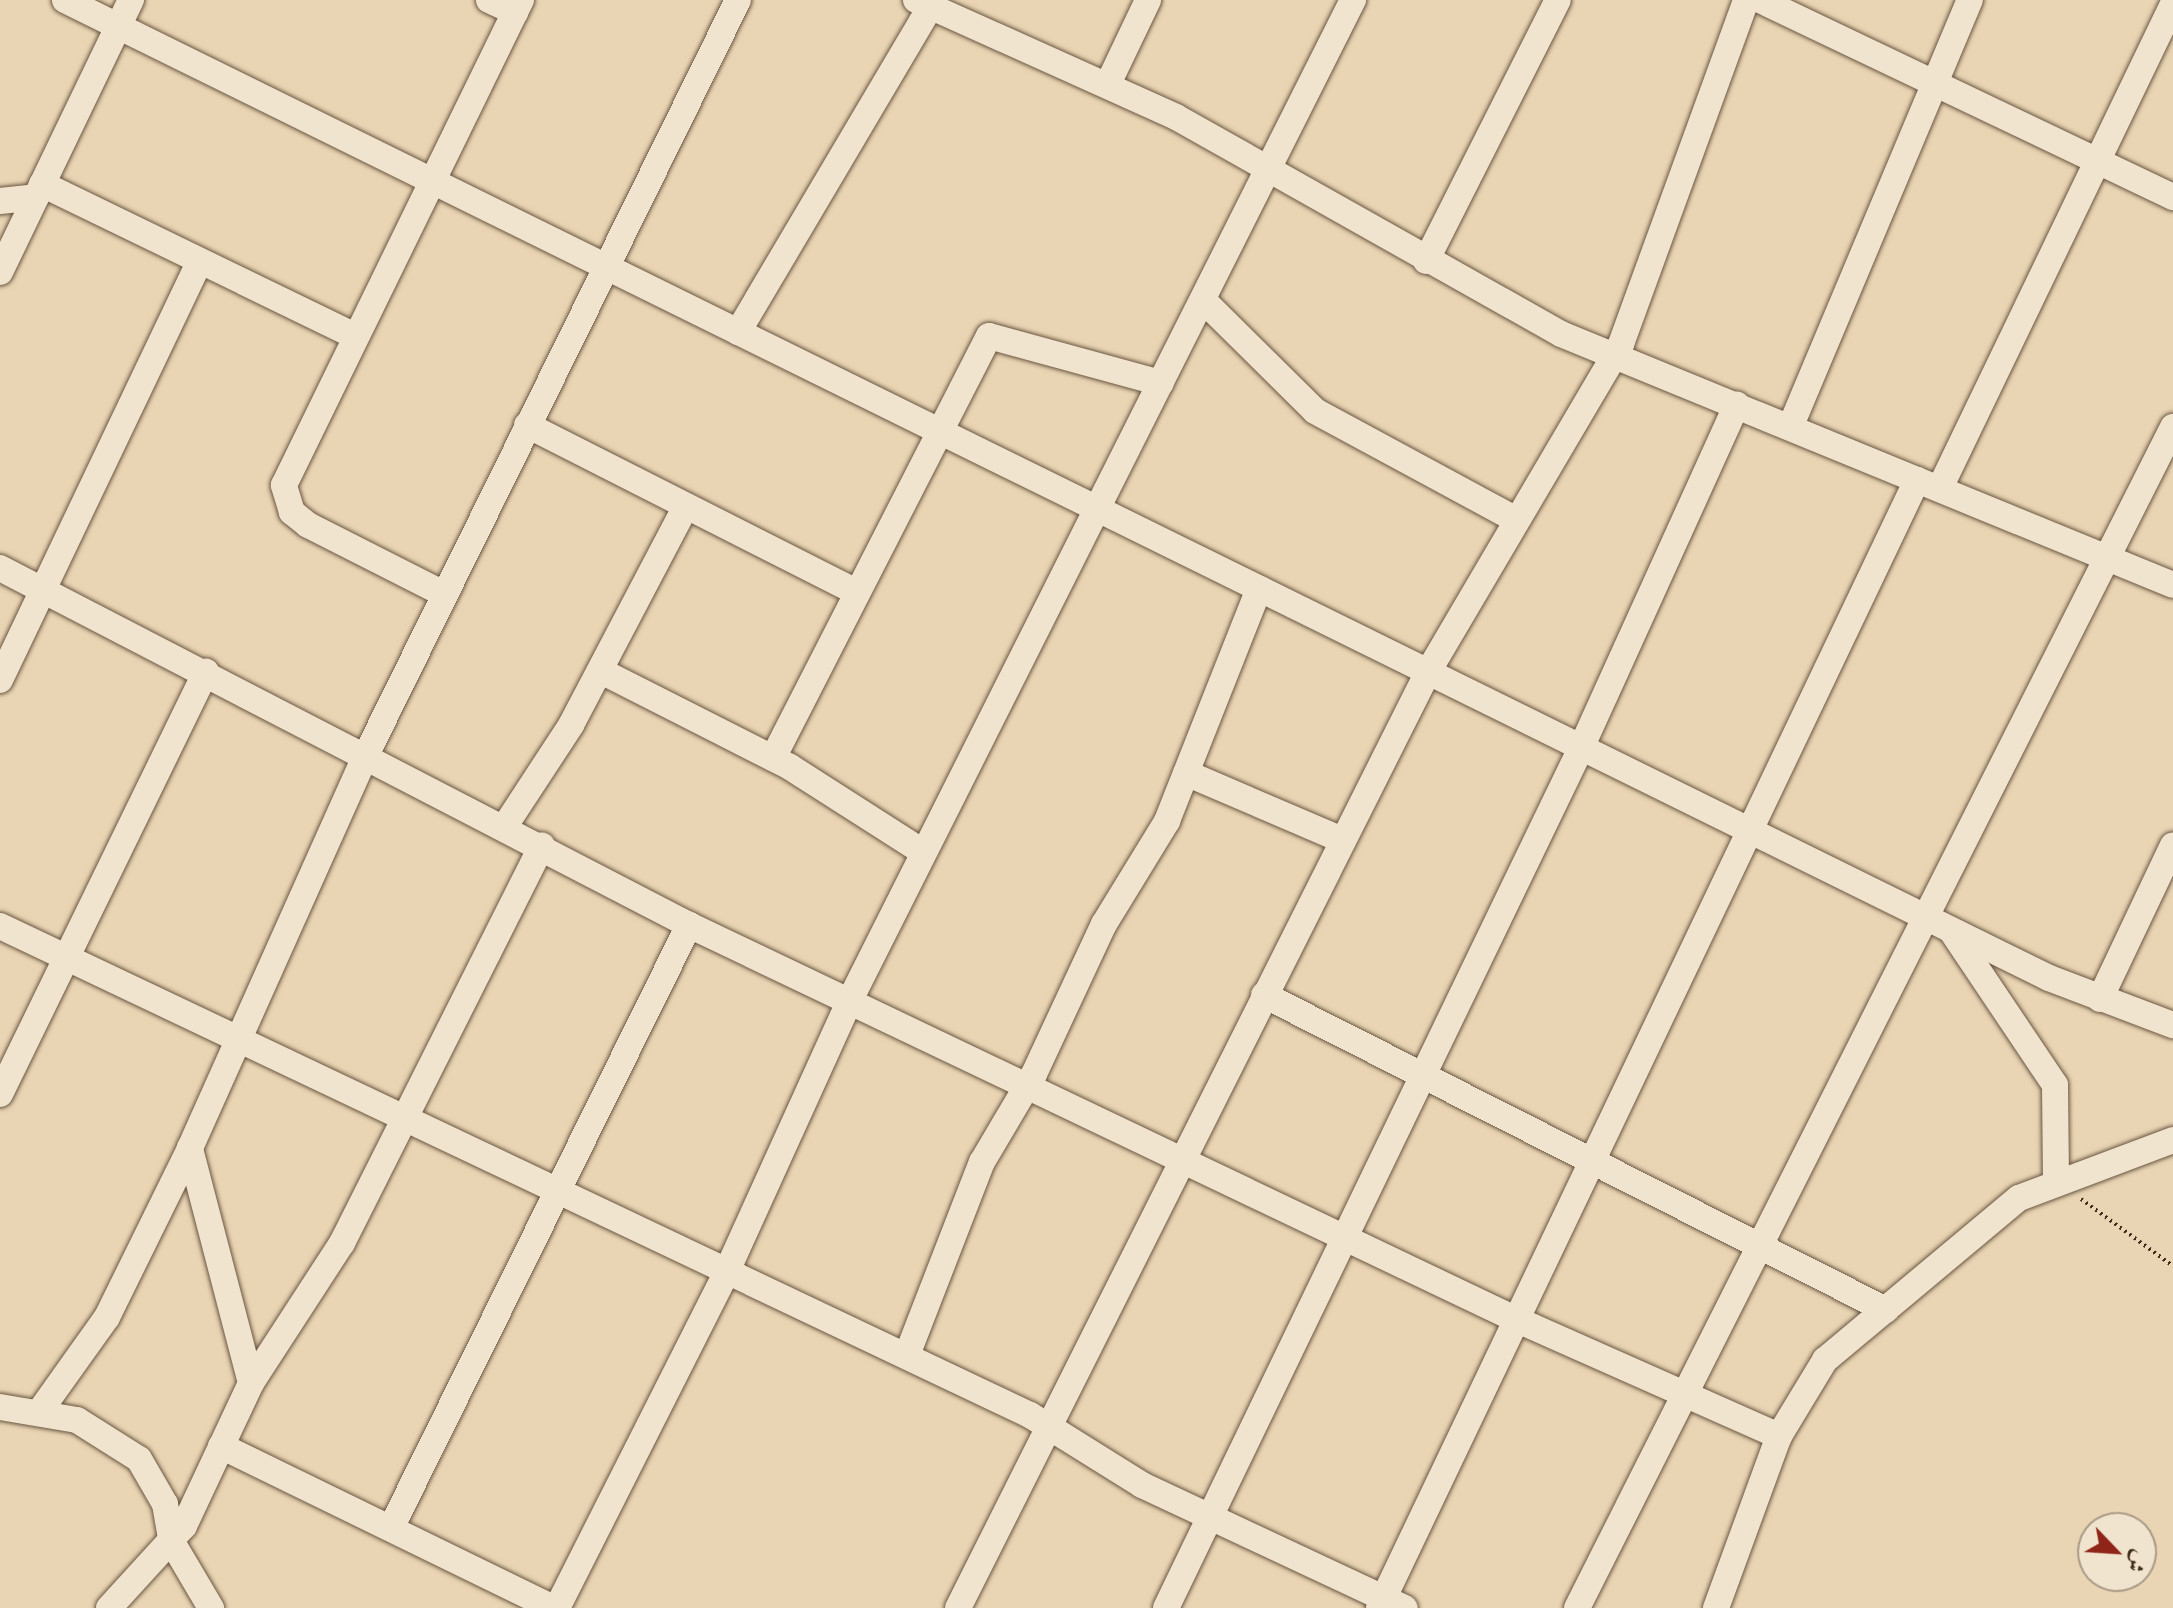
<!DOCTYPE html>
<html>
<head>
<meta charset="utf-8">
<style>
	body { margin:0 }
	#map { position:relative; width:2173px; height:1608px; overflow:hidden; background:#e9d5b3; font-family:Cardo,Amiri,serif }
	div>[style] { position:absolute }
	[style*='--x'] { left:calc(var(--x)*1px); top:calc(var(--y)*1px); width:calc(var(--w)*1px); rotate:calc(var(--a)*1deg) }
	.path>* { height:4px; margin-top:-2px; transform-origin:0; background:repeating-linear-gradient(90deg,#3f2c1c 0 2px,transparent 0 6px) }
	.roads { filter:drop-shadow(0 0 2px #6a5642) drop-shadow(0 0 2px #6a5642) }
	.minor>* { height:26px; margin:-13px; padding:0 13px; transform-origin:13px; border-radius:13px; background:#f1e4ce }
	span { translate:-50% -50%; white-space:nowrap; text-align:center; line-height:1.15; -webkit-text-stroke:6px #f1e4ce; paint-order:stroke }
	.north { position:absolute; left:2077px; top:1512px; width:80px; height:80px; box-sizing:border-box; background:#f1e4ce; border:2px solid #aa9a87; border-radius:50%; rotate:115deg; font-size:22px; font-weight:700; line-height:32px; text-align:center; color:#3f2c1c }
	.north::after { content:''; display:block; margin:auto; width:28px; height:36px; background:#8f2418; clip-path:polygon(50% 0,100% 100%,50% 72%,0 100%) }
</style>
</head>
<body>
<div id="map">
	<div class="path">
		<i style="--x:2081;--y:1199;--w:114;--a:36.1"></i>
	</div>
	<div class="roads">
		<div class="minor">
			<i style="--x:65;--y:0;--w:2212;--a:26.24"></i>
			<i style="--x:2049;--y:978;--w:133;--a:20.8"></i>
			<i style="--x:489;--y:0;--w:29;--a:25"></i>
			<i style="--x:916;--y:0;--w:285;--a:24.2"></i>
			<i style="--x:1176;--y:117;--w:442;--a:29.4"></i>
			<i style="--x:1561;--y:334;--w:661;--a:22.3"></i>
			<i style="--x:1760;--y:0;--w:458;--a:25.5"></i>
			<i style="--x:1108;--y:84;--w:93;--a:-64.5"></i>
			<i style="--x:42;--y:184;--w:348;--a:25.9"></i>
			<i style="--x:0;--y:201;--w:36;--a:-6"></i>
			<i style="--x:1426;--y:261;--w:292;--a:-63.2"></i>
			<i style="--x:0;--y:272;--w:302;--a:-64.3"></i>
			<i style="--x:1204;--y:301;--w:156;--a:44.7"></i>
			<i style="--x:1315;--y:411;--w:225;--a:28.4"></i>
			<i style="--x:738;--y:332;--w:386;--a:-59.4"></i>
			<i style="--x:1792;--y:423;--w:459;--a:-67.2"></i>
			<i style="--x:527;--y:425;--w:369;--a:26.9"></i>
			<i style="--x:1940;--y:488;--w:537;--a:-64.29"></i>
			<i style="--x:0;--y:568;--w:776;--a:27.39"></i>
			<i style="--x:689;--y:925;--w:915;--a:25.5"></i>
			<i style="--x:1515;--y:1319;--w:289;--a:23.9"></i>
			<i style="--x:444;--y:594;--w:153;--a:-153.1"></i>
			<i style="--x:308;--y:525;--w:21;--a:-141"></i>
			<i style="--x:292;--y:512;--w:28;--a:-107"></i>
			<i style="--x:284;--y:485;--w:540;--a:-63.96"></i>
			<i style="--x:601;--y:671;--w:212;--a:26.9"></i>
			<i style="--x:790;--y:767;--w:158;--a:32.6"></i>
			<i style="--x:0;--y:680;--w:464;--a:-64.5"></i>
			<i style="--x:773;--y:758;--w:474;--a:-62.9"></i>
			<i style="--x:989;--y:336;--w:178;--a:15.3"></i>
			<i style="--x:1186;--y:773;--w:170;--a:23.2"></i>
			<i style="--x:505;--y:826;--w:121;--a:-56.8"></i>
			<i style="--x:571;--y:725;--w:247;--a:-62.3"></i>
			<i style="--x:0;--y:926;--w:1140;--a:25.4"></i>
			<i style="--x:1030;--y:1415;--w:132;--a:32"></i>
			<i style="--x:1142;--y:1485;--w:290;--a:25.1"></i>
			<i style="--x:1953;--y:933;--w:183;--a:56.1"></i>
			<i style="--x:2055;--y:1085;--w:95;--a:89.4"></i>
			<i style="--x:1264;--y:995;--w:697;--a:26.86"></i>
			<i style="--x:2100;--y:999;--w:170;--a:-64.6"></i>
			<i style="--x:0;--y:1094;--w:470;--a:-64"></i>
			<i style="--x:907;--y:1355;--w:207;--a:-68.8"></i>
			<i style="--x:982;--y:1162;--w:102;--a:-59.4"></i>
			<i style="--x:1034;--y:1074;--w:166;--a:-65"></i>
			<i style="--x:1104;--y:924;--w:121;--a:-58.5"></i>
			<i style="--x:1167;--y:821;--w:250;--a:-68.4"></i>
			<i style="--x:251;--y:1383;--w:243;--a:-104.6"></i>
			<i style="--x:190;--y:1148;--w:433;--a:-65.9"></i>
			<i style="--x:367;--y:753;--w:839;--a:-63.77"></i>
			<i style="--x:0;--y:1407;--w:78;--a:9.6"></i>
			<i style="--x:77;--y:1420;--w:73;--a:32.2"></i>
			<i style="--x:139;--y:1459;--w:52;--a:60"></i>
			<i style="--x:165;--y:1504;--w:39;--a:80"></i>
			<i style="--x:172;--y:1542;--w:77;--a:59.4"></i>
			<i style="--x:40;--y:1411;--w:115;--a:-54.5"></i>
			<i style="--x:107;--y:1317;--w:188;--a:-63.8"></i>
			<i style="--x:221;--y:1446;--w:369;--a:26"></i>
			<i style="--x:391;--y:1528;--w:673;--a:-63.7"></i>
			<i style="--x:109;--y:1608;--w:111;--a:-47.6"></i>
			<i style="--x:184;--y:1526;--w:158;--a:-64.9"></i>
			<i style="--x:251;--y:1383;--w:167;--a:-57"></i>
			<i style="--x:342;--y:1243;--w:445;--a:-63.3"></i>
			<i style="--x:557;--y:1608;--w:377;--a:-63.2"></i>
			<i style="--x:727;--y:1271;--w:295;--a:-65.6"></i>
			<i style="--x:849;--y:1002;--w:1122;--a:-63.3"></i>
			<i style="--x:958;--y:1608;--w:1047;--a:-63.34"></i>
			<i style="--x:1428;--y:672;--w:381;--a:-59.5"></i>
			<i style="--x:1621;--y:344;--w:366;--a:-70"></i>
			<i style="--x:1166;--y:1608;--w:957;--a:-64.24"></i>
			<i style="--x:1582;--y:746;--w:375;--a:-65.6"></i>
			<i style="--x:1379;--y:1608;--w:1250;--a:-64.5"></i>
			<i style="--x:1577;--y:1608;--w:1323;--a:-63.22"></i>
			<i style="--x:1716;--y:1608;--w:183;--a:-69.9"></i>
			<i style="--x:1779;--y:1436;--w:89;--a:-58.8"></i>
			<i style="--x:1825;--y:1360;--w:253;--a:-39.9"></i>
			<i style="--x:2019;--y:1198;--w:165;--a:-20.6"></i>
		</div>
	</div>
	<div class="north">ش</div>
</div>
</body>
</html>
